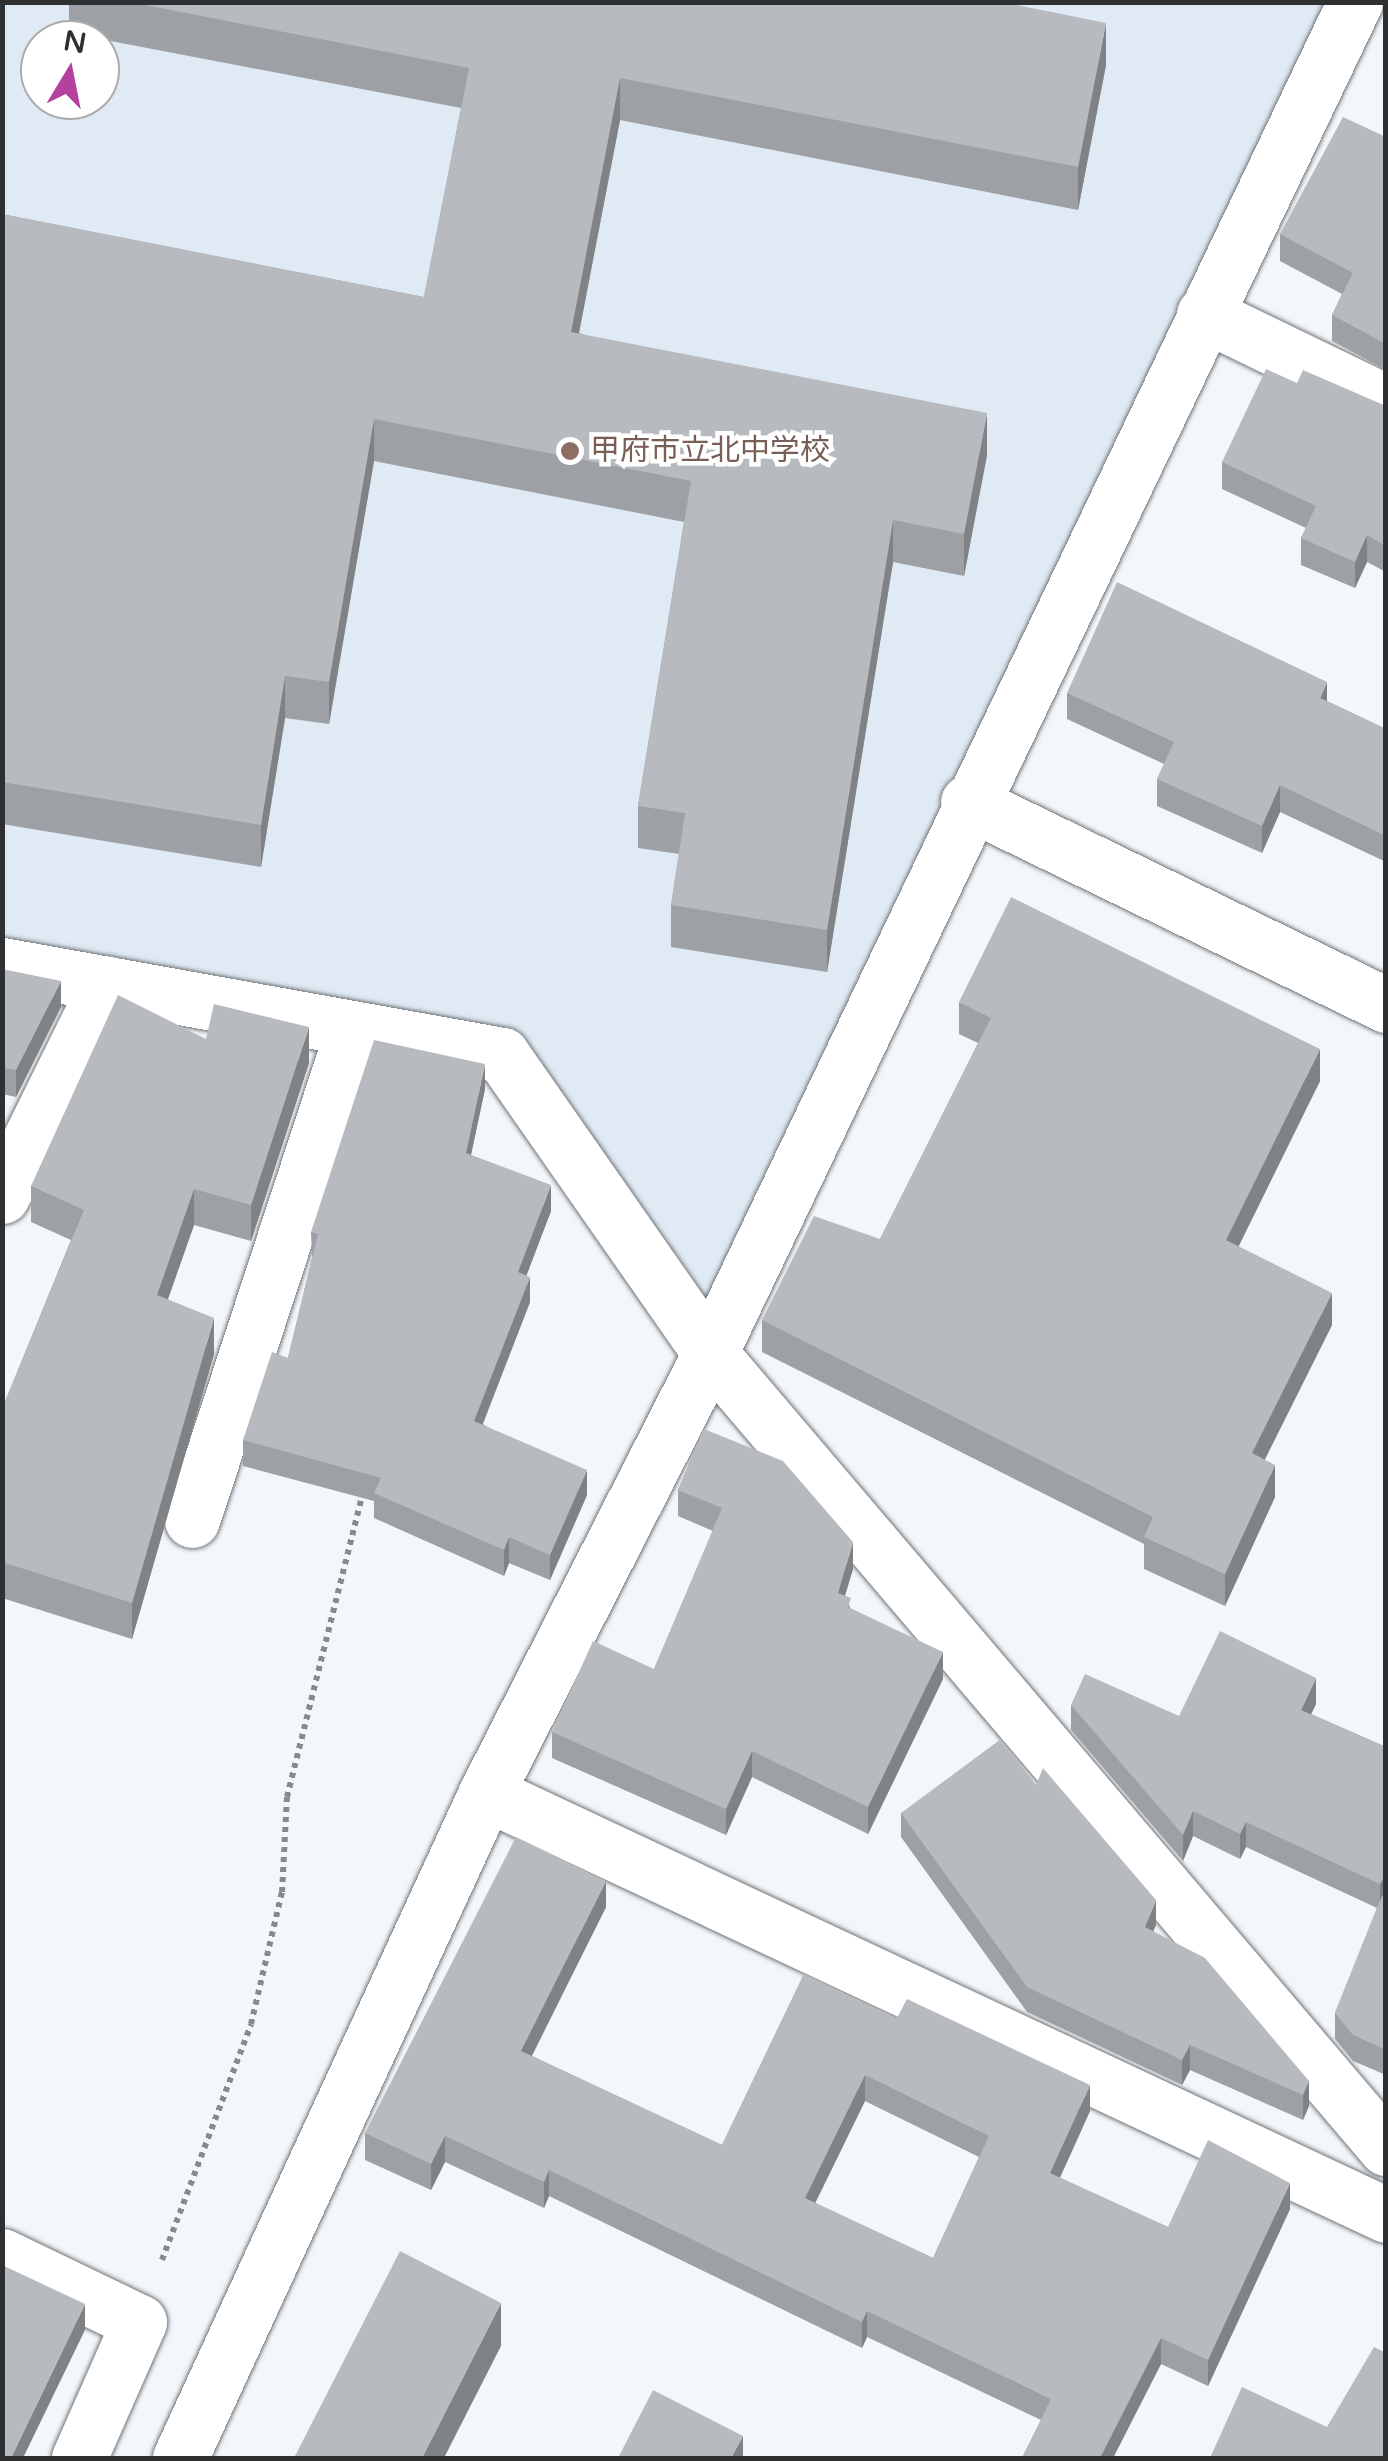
<!DOCTYPE html>
<html>
<head>
<meta charset="utf-8">
<style>
	body { margin:0 }
	#map { position:relative; width:1388px; height:2461px; overflow:hidden; background:#f2f7fb; font-family:"Varela Round","Noto Sans JP",sans-serif }
	div>[style] { position:absolute }
	[style*='--x'] { left:calc(var(--x)*1px); top:calc(var(--y)*1px); width:calc(var(--w)*1px); rotate:calc(var(--a)*1deg) }
	.built>* { inset:0; background:#e0eaf4 }
	.path>* { height:6px; margin-top:-3px; transform-origin:0; background:repeating-linear-gradient(90deg,#868a8c 0 5px,transparent 0 10px) }
	.roads { filter:drop-shadow(0 0 2px #707477) drop-shadow(0 0 2px #707477) }
	.minor>* { height:55px; margin:-27.5px; padding:0 27.5px; transform-origin:27.5px; border-radius:27.5px; background:#fff }
	.wall>* { inset:0; background:#9da1a5 }
	.shaded-wall>* { inset:0; background:#808386 }
	.building>* { inset:0; background:#b7bbc0 }
	.dots>* { width:28px; height:28px; translate:-50% -50%; box-sizing:border-box; border:5px solid #fff; border-radius:50% }
	span { translate:-50% -50%; white-space:nowrap; text-align:center; line-height:1.15; -webkit-text-stroke:9px #fff; paint-order:stroke }
	.education-label { font-size:30px; color:#785e54 }
	.left { translate:0 -50%; text-align:left }
	.frame { position:absolute; inset:0; border:5px solid #2e3031; pointer-events:none }
	.north { position:absolute; left:20px; top:20px; width:100px; height:100px; box-sizing:border-box; background:#fff; border:2px solid #abacad; border-radius:50%; rotate:10deg; font-size:28px; font-weight:700; line-height:40px; text-align:center; color:#2e3031 }
	.north::after { content:''; display:block; margin:auto; width:35px; height:45px; background:#b4429c; clip-path:polygon(50% 0,100% 100%,50% 72%,0 100%) }
</style>
</head>
<body>
<div id="map">
	<div class="built">
		<i style="clip-path:polygon(evenodd,2px 3px,1355px 3px,710px 1353px,524px 1077px,3px 963px,2px 3px,40px 40px,100px 40px,100px 100px,40px 100px,40px 40px)"></i>
	</div>
	<div class="path">
		<i style="--x:162;--y:2260;--w:252;--a:-69.3"></i>
		<i style="--x:251;--y:2024;--w:136;--a:-76.8"></i>
		<i style="--x:282;--y:1892;--w:95;--a:-87"></i>
		<i style="--x:287;--y:1797;--w:314;--a:-76"></i>
	</div>
	<div class="roads">
		<div class="minor">
			<i style="--x:1204;--y:314;--w:202;--a:25.8"></i>
			<i style="--x:968;--y:802;--w:465;--a:25.9"></i>
			<i style="--x:2;--y:965;--w:508;--a:10.2"></i>
			<i style="--x:502;--y:1055;--w:363;--a:55.1"></i>
			<i style="--x:710;--y:1353;--w:1044;--a:49.63"></i>
			<i style="--x:2;--y:1196;--w:237;--a:-63.7"></i>
			<i style="--x:192;--y:1520;--w:516;--a:-71.81"></i>
			<i style="--x:486;--y:1793;--w:994;--a:25.12"></i>
			<i style="--x:2;--y:2256;--w:152;--a:25.7"></i>
			<i style="--x:139;--y:2322;--w:149;--a:113.8"></i>
			<i style="--x:180;--y:2458;--w:732;--a:-65.29"></i>
			<i style="--x:486;--y:1793;--w:494;--a:-63"></i>
			<i style="--x:710;--y:1353;--w:1497;--a:-64.48"></i>
		</div>
	</div>
	<div class="wall">
		<i style="clip-path:polygon(69px 2px,1002px 2px,1106px 65px,1078px 210px,620px 120px,579px 333px,987px 455px,964px 576px,893px 562px,827px 972px,671px 947px,671px 905px,679px 854px,638px 848px,638px 806px,684px 522px,374px 461px,329px 724px,285px 718px,261px 867px,2px 824px,2px 214px,424px 297px,461px 108px,69px 33px)"></i>
		<i style="clip-path:polygon(1386px 137px,1386px 370px,1332px 341px,1332px 315px,1342px 294px,1280px 261px,1280px 234px)"></i>
		<i style="clip-path:polygon(1297px 383px,1386px 406px,1386px 572px,1367px 562px,1355px 588px,1301px 565px,1301px 538px,1306px 528px,1222px 489px,1222px 462px)"></i>
		<i style="clip-path:polygon(1067px 693px,1327px 701px,1386px 729px,1386px 862px,1280px 812px,1262px 853px,1157px 806px,1157px 779px,1164px 764px,1067px 719px)"></i>
		<i style="clip-path:polygon(2px 969px,61px 1007px,16px 1097px,2px 1094px)"></i>
		<i style="clip-path:polygon(959px 1002px,1320px 1081px,1238px 1247px,1332px 1325px,1265px 1459px,1275px 1497px,1225px 1606px,1144px 1569px,1144px 1544px,762px 1352px,762px 1320px,880px 1239px,978px 1043px,959px 1034px)"></i>
		<i style="clip-path:polygon(206px 1039px,309px 1063px,251px 1241px,194px 1225px,168px 1299px,214px 1354px,132px 1639px,2px 1598px,2px 1409px,71px 1240px,31px 1222px,31px 1186px)"></i>
		<i style="clip-path:polygon(485px 1089px,471px 1155px,551px 1211px,526px 1275px,530px 1302px,483px 1424px,587px 1495px,550px 1580px,509px 1563px,504px 1576px,374px 1518px,374px 1501px,243px 1466px,243px 1440px,288px 1358px,312px 1258px,311px 1232px)"></i>
		<i style="clip-path:polygon(704px 1429px,853px 1569px,845px 1595px,851px 1609px,943px 1679px,868px 1834px,752px 1777px,726px 1835px,552px 1758px,552px 1732px,654px 1669px,713px 1531px,678px 1516px,678px 1490px)"></i>
		<i style="clip-path:polygon(1316px 1704px,1311px 1714px,1386px 1747px,1386px 2075px,1353px 2061px,1335px 2039px,1335px 2013px,1377px 1908px,1246px 1847px,1240px 1859px,1193px 1836px,1183px 1861px,1071px 1730px,1071px 1705px,1179px 1716px)"></i>
		<i style="clip-path:polygon(1036px 1785px,1156px 1925px,1153px 1931px,1309px 2081px,1309px 2106px,1303px 2120px,1190px 2070px,1182px 2085px,1027px 2012px,901px 1837px,901px 1813px)"></i>
		<i style="clip-path:polygon(evenodd,606px 1907px,532px 2056px,722px 2145px,804px 1974px,1090px 2111px,1060px 2178px,1168px 2227px,1290px 2209px,1208px 2386px,1161px 2364px,1113px 2458px,1022px 2458px,1041px 2420px,867px 2337px,862px 2348px,549px 2196px,544px 2208px,445px 2162px,431px 2190px,365px 2160px,365px 2133px,606px 1907px,865px 2101px,979px 2157px,933px 2258px,815px 2203px,865px 2101px)"></i>
	</div>
	<div class="shaded-wall">
		<i style="clip-path:polygon(1106px 23px,1106px 65px,1078px 210px,1078px 167px)"></i>
		<i style="clip-path:polygon(620px 78px,620px 120px,571px 374px,571px 332px)"></i>
		<i style="clip-path:polygon(987px 413px,987px 455px,964px 576px,964px 534px)"></i>
		<i style="clip-path:polygon(374px 419px,374px 461px,329px 724px,329px 682px)"></i>
		<i style="clip-path:polygon(893px 520px,893px 562px,827px 972px,827px 930px)"></i>
		<i style="clip-path:polygon(1367px 535px,1367px 562px,1355px 588px,1355px 562px)"></i>
		<i style="clip-path:polygon(285px 676px,285px 718px,261px 867px,261px 825px)"></i>
		<i style="clip-path:polygon(1327px 682px,1327px 708px,1320px 698px)"></i>
		<i style="clip-path:polygon(1280px 785px,1280px 812px,1262px 853px,1262px 826px)"></i>
		<i style="clip-path:polygon(61px 981px,61px 1007px,16px 1097px,16px 1070px)"></i>
		<i style="clip-path:polygon(309px 1027px,309px 1063px,251px 1241px,251px 1205px)"></i>
		<i style="clip-path:polygon(1320px 1049px,1320px 1081px,1226px 1272px,1226px 1240px)"></i>
		<i style="clip-path:polygon(485px 1064px,485px 1089px,466px 1178px,466px 1153px)"></i>
		<i style="clip-path:polygon(551px 1185px,551px 1211px,518px 1298px,518px 1272px)"></i>
		<i style="clip-path:polygon(194px 1189px,194px 1225px,157px 1330px,157px 1295px)"></i>
		<i style="clip-path:polygon(530px 1277px,530px 1302px,474px 1446px,474px 1421px)"></i>
		<i style="clip-path:polygon(1332px 1293px,1332px 1325px,1252px 1485px,1252px 1453px)"></i>
		<i style="clip-path:polygon(214px 1318px,214px 1354px,132px 1639px,132px 1603px)"></i>
		<i style="clip-path:polygon(1275px 1465px,1275px 1497px,1225px 1606px,1225px 1574px)"></i>
		<i style="clip-path:polygon(587px 1470px,587px 1495px,550px 1580px,550px 1555px)"></i>
		<i style="clip-path:polygon(509px 1537px,509px 1563px,504px 1576px,504px 1550px)"></i>
		<i style="clip-path:polygon(853px 1542px,853px 1569px,838px 1619px,838px 1593px)"></i>
		<i style="clip-path:polygon(943px 1652px,943px 1679px,868px 1834px,868px 1807px)"></i>
		<i style="clip-path:polygon(1316px 1678px,1316px 1704px,1301px 1735px,1301px 1710px)"></i>
		<i style="clip-path:polygon(752px 1751px,752px 1777px,726px 1835px,726px 1809px)"></i>
		<i style="clip-path:polygon(1193px 1811px,1193px 1836px,1183px 1861px,1183px 1835px)"></i>
		<i style="clip-path:polygon(1246px 1822px,1246px 1847px,1240px 1859px,1240px 1834px)"></i>
		<i style="clip-path:polygon(1386px 1873px,1386px 1898px,1380px 1910px,1380px 1884px)"></i>
		<i style="clip-path:polygon(606px 1881px,606px 1907px,521px 2077px,521px 2051px)"></i>
		<i style="clip-path:polygon(1156px 1900px,1156px 1925px,1145px 1952px,1145px 1927px)"></i>
		<i style="clip-path:polygon(1190px 2045px,1190px 2070px,1182px 2085px,1182px 2060px)"></i>
		<i style="clip-path:polygon(865px 2075px,865px 2101px,805px 2224px,805px 2198px)"></i>
		<i style="clip-path:polygon(1309px 2081px,1309px 2106px,1303px 2120px,1303px 2095px)"></i>
		<i style="clip-path:polygon(1090px 2085px,1090px 2111px,1050px 2199px,1050px 2173px)"></i>
		<i style="clip-path:polygon(445px 2136px,445px 2162px,431px 2190px,431px 2164px)"></i>
		<i style="clip-path:polygon(549px 2170px,549px 2196px,544px 2208px,544px 2182px)"></i>
		<i style="clip-path:polygon(1290px 2183px,1290px 2209px,1208px 2386px,1208px 2360px)"></i>
		<i style="clip-path:polygon(501px 2303px,501px 2346px,444px 2458px,422px 2458px)"></i>
		<i style="clip-path:polygon(85px 2304px,85px 2330px,23px 2458px,11px 2458px)"></i>
		<i style="clip-path:polygon(867px 2311px,867px 2337px,862px 2348px,862px 2322px)"></i>
		<i style="clip-path:polygon(1161px 2338px,1161px 2364px,1113px 2458px,1100px 2458px)"></i>
		<i style="clip-path:polygon(743px 2436px,743px 2458px,731px 2458px)"></i>
	</div>
	<div class="building">
		<i style="clip-path:polygon(130px 2px,1002px 2px,1106px 23px,1078px 167px,620px 78px,571px 332px,987px 413px,964px 534px,893px 520px,827px 930px,671px 905px,685px 813px,638px 806px,691px 481px,374px 419px,329px 682px,285px 676px,261px 825px,2px 782px,2px 214px,424px 297px,469px 68px)"></i>
		<i style="clip-path:polygon(1343px 117px,1386px 137px,1386px 344px,1332px 315px,1353px 273px,1280px 234px)"></i>
		<i style="clip-path:polygon(1266px 369px,1297px 383px,1303px 370px,1386px 406px,1386px 546px,1367px 535px,1355px 562px,1301px 538px,1316px 506px,1222px 462px)"></i>
		<i style="clip-path:polygon(1117px 582px,1327px 682px,1320px 698px,1386px 729px,1386px 836px,1280px 785px,1262px 826px,1157px 779px,1174px 742px,1067px 693px)"></i>
		<i style="clip-path:polygon(1011px 897px,1320px 1049px,1226px 1240px,1332px 1293px,1252px 1453px,1275px 1465px,1225px 1574px,1144px 1537px,1153px 1517px,762px 1320px,814px 1216px,880px 1239px,991px 1018px,959px 1002px)"></i>
		<i style="clip-path:polygon(2px 969px,61px 981px,16px 1070px,2px 1068px)"></i>
		<i style="clip-path:polygon(118px 995px,206px 1039px,214px 1004px,309px 1027px,251px 1205px,194px 1189px,157px 1295px,214px 1318px,132px 1603px,2px 1562px,2px 1409px,84px 1210px,31px 1186px)"></i>
		<i style="clip-path:polygon(374px 1040px,485px 1064px,466px 1153px,551px 1185px,518px 1272px,530px 1277px,474px 1421px,587px 1470px,550px 1555px,509px 1537px,504px 1550px,374px 1493px,381px 1478px,243px 1440px,272px 1352px,288px 1358px,318px 1234px,311px 1232px)"></i>
		<i style="clip-path:polygon(704px 1429px,783px 1461px,853px 1542px,838px 1593px,851px 1598px,848px 1607px,943px 1652px,868px 1807px,752px 1751px,726px 1809px,552px 1732px,593px 1641px,654px 1669px,722px 1508px,678px 1490px)"></i>
		<i style="clip-path:polygon(1220px 1631px,1316px 1678px,1301px 1710px,1386px 1747px,1386px 1873px,1380px 1884px,1246px 1822px,1240px 1834px,1193px 1811px,1183px 1835px,1071px 1705px,1085px 1674px,1179px 1716px)"></i>
		<i style="clip-path:polygon(1001px 1739px,1036px 1785px,1043px 1768px,1156px 1900px,1145px 1927px,1205px 1958px,1309px 2081px,1303px 2095px,1190px 2045px,1182px 2060px,1027px 1987px,901px 1813px)"></i>
		<i style="clip-path:polygon(evenodd,516px 1837px,606px 1881px,521px 2051px,722px 2145px,804px 1974px,897px 2018px,907px 1999px,1090px 2085px,1050px 2173px,1168px 2227px,1208px 2140px,1290px 2183px,1208px 2360px,1161px 2338px,1100px 2458px,1022px 2458px,1051px 2399px,867px 2311px,862px 2322px,549px 2170px,544px 2182px,445px 2136px,431px 2164px,365px 2133px,516px 1837px,865px 2075px,989px 2136px,933px 2258px,805px 2198px,865px 2075px)"></i>
		<i style="clip-path:polygon(1382px 1896px,1386px 1897px,1386px 2050px,1353px 2035px,1335px 2013px)"></i>
		<i style="clip-path:polygon(400px 2251px,501px 2303px,422px 2458px,294px 2458px)"></i>
		<i style="clip-path:polygon(2px 2265px,85px 2304px,11px 2458px,2px 2458px)"></i>
		<i style="clip-path:polygon(1374px 2347px,1386px 2353px,1386px 2458px,1210px 2458px,1242px 2387px,1327px 2427px)"></i>
		<i style="clip-path:polygon(653px 2390px,743px 2436px,731px 2458px,618px 2458px)"></i>
	</div>
	<div class="dots">
		<i style="left:570px;top:451px;background:#8d6e63"></i>
	</div>
	<div class="education-label">
		<span class="left" style="left:590px;top:451px">甲府市立北中学校</span>
	</div>
	<div class="frame"></div>
	<div class="north">N</div>
</div>
</body>
</html>
